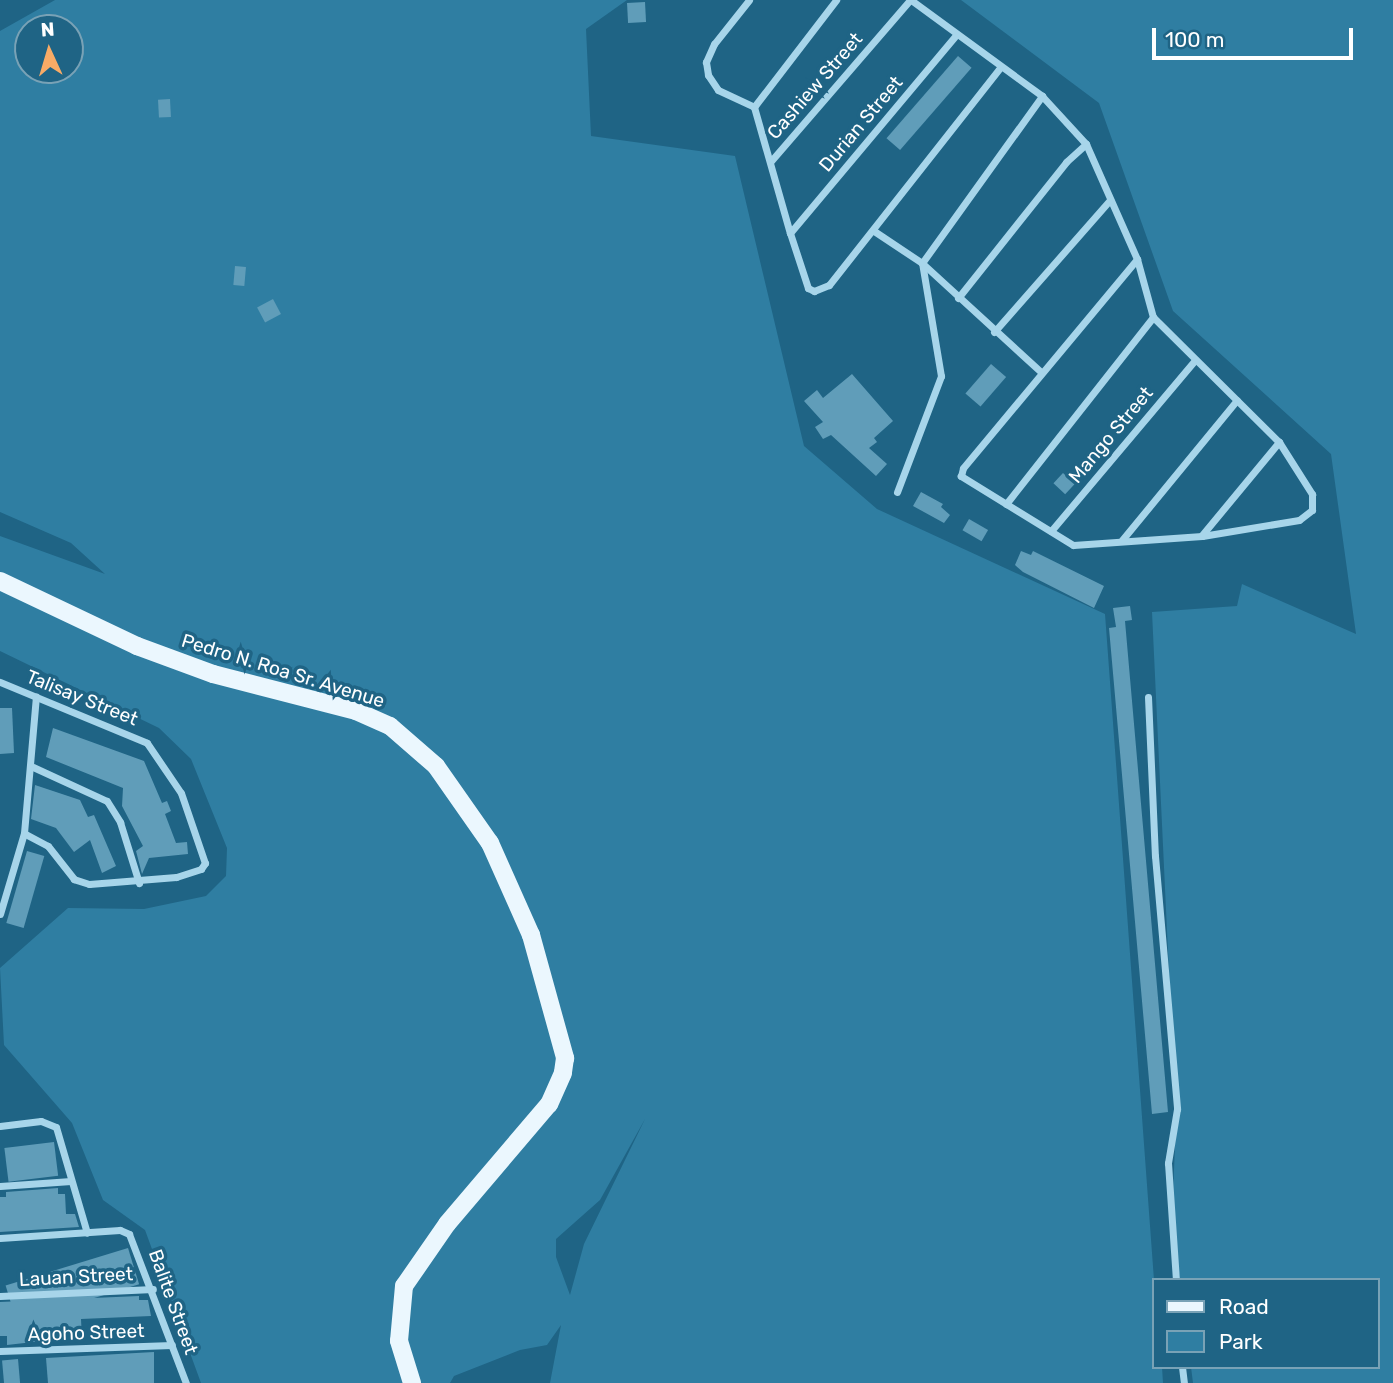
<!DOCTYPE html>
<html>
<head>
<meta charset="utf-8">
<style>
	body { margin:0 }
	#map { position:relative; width:1393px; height:1383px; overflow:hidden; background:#1f6485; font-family:Rubik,sans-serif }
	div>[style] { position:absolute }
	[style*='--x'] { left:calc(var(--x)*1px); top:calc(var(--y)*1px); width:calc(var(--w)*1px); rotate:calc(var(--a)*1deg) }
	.green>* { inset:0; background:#2f7ea2 }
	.building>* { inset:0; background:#609db9; transform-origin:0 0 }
	.minor>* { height:7px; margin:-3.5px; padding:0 3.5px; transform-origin:3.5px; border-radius:3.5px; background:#a7d5ea }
	.primary>* { height:18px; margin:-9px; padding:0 9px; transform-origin:9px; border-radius:9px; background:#ebf7fe }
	span { translate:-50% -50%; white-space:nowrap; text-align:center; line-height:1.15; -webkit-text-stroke:7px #1f6485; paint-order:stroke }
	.street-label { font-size:19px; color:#fff }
	.legend { position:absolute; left:1152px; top:1278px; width:228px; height:91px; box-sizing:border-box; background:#1f6485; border:2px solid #79a2b6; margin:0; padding:9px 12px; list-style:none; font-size:21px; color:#fff }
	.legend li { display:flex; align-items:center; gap:14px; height:35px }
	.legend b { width:35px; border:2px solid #79a2b6 }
	.north { position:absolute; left:14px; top:14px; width:70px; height:70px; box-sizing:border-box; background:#1f6485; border:2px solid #79a2b6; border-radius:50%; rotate:356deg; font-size:19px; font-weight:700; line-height:28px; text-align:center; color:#fff }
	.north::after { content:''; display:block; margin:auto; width:24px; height:32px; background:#f8ab66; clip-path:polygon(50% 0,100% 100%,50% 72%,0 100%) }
	.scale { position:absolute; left:1152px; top:28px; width:201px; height:32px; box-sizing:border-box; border:4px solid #fff; border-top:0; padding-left:9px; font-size:21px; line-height:24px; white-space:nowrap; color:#fff; -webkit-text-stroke:5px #1f6485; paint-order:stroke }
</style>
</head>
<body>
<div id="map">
	<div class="green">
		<i style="clip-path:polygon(evenodd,55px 0,627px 0,586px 29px,591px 136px,735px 156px,804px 446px,877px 509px,1105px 614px,1154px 1280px,1153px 1367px,1162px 1367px,1163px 1383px,550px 1383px,561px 1325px,547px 1345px,520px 1350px,454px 1376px,450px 1383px,201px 1383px,145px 1230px,103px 1200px,72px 1123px,4px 1045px,0 968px,68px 908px,144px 909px,206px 896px,226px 876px,227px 848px,191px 759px,159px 728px,0 651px,0 536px,105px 574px,71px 543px,0 512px,0 31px,55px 0,28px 28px,70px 28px,70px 70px,28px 70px,28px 28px,55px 0,645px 1119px,584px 1244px,570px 1295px,556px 1257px,556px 1239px,600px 1200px,645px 1119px)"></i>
		<i style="clip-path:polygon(961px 0,1393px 0,1393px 1383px,1193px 1383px,1191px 1367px,1377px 1367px,1377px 1280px,1180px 1280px,1172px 1218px,1176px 1122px,1152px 612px,1237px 606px,1242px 584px,1356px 634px,1331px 454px,1173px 311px,1099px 103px)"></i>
	</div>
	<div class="building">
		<i style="left:645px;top:2px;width:20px;height:18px;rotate:87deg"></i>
		<i style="left:958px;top:56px;width:18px;height:109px;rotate:41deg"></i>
		<i style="left:170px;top:99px;width:18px;height:12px;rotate:87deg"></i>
		<i style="left:235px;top:266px;width:11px;height:19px;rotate:5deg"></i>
		<i style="left:273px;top:299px;width:17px;height:18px;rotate:62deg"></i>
		<i style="left:991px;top:364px;width:20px;height:39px;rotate:41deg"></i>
		<i style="clip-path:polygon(852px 374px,893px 421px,874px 438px,877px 442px,869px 448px,887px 464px,876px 476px,831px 435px,823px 439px,815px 427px,823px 422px,804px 401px,817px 390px,823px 398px)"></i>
		<i style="left:1063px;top:473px;width:16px;height:14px;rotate:43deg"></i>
		<i style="clip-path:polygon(921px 492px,943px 504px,941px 507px,950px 515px,944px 523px,913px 506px)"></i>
		<i style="left:969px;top:519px;width:22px;height:13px;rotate:30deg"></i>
		<i style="clip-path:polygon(1021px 551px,1031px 555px,1033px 551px,1104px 586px,1094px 608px,1023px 572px,1015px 565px)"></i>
		<i style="clip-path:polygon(1130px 606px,1132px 620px,1125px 621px,1168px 1112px,1152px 1114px,1109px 628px,1116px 627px,1113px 608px)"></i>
		<i style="clip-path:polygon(0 708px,12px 708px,14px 753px,0 754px)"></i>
		<i style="clip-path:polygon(53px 728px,144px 761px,162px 803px,167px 801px,171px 811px,165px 814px,176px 843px,187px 842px,188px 854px,149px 858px,142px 874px,136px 851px,143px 846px,122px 806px,123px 788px,46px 757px)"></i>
		<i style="clip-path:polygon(35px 785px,80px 800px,88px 817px,94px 815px,116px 866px,102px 873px,90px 840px,74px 852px,56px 828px,31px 819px)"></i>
		<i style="left:27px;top:851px;width:18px;height:75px;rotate:16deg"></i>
		<i style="left:54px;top:1142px;width:34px;height:50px;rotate:83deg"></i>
		<i style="clip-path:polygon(58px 1188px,58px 1194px,65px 1194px,66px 1214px,75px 1214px,79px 1227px,0 1232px,0 1197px,6px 1197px,6px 1192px)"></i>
		<i style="left:128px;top:1248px;width:38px;height:128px;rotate:73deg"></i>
		<i style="clip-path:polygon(139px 1296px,139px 1300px,148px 1300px,151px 1316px,81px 1319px,82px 1339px,41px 1336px,42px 1341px,7px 1345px,7px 1336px,0 1336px,0 1302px)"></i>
		<i style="clip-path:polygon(154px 1352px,154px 1383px,48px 1383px,46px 1358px)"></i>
		<i style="left:18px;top:1359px;width:24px;height:16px;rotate:85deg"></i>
	</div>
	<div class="minor">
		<i style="--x:749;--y:0;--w:56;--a:128.5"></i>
		<i style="--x:714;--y:44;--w:20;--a:114"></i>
		<i style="--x:706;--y:62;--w:13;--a:81"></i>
		<i style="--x:708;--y:75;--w:18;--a:56"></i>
		<i style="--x:718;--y:90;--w:40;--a:25"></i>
		<i style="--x:754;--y:107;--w:131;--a:74.1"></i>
		<i style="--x:790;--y:233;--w:58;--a:71.9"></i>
		<i style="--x:808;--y:288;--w:7;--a:27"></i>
		<i style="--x:814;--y:291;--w:16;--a:-22"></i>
		<i style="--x:829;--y:285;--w:276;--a:-51.8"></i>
		<i style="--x:911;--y:0;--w:162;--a:36.2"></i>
		<i style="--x:1042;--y:96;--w:65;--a:47.5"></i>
		<i style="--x:1086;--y:144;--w:126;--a:66.1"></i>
		<i style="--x:1137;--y:259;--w:60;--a:74.6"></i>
		<i style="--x:1153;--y:317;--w:177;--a:44.8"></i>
		<i style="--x:1279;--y:442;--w:62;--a:57.6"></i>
		<i style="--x:1312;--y:494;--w:16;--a:90"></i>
		<i style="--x:1312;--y:510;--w:16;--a:142"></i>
		<i style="--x:1299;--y:520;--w:98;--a:170.6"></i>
		<i style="--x:1202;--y:536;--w:129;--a:176"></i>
		<i style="--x:1073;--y:545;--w:132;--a:-148.4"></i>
		<i style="--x:961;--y:476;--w:8;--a:-76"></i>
		<i style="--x:963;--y:468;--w:272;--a:-50.2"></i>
		<i style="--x:754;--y:107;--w:135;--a:-52.5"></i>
		<i style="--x:771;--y:161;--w:213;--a:-49.2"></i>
		<i style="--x:874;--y:231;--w:58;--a:33.7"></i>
		<i style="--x:922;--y:263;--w:161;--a:42.5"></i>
		<i style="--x:790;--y:233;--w:258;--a:-50"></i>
		<i style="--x:958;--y:298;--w:174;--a:-51.5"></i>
		<i style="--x:1066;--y:162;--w:27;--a:-42"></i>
		<i style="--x:994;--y:332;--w:176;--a:-48.7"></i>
		<i style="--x:897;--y:492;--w:124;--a:-69.2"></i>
		<i style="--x:941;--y:376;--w:115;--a:-99.5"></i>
		<i style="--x:922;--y:263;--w:206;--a:-54.3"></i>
		<i style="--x:1006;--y:504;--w:238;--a:-51.8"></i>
		<i style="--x:1051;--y:531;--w:224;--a:-49.9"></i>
		<i style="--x:1202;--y:535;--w:121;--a:-50.4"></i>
		<i style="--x:1122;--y:540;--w:181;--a:-50.6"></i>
		<i style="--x:0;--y:682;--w:159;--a:22.5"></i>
		<i style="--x:147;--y:743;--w:60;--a:55.8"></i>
		<i style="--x:181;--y:793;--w:74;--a:71.1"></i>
		<i style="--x:205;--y:863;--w:7;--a:124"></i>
		<i style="--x:201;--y:869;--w:26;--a:162"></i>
		<i style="--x:176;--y:877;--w:87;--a:175.4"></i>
		<i style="--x:89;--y:884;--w:16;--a:-162"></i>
		<i style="--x:74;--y:879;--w:42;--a:-128.2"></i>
		<i style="--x:48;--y:846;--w:27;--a:-152"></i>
		<i style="--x:1148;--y:697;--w:159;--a:87.5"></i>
		<i style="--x:1155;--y:856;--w:254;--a:85"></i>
		<i style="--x:1177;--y:1109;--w:55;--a:99.5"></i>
		<i style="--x:1168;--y:1163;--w:117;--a:86.1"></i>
		<i style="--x:33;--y:767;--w:81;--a:24.7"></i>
		<i style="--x:107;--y:801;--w:25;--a:58"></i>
		<i style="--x:120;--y:822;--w:64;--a:72.7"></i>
		<i style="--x:0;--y:914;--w:84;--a:-73.5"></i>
		<i style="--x:24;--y:833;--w:137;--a:-85"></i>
		<i style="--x:0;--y:1126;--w:41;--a:-7"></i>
		<i style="--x:41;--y:1121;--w:16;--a:22"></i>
		<i style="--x:56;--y:1127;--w:110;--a:73.7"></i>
		<i style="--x:0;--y:1186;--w:71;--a:-4"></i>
		<i style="--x:0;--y:1238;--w:120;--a:-3.8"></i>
		<i style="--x:120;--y:1230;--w:10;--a:24"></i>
		<i style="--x:129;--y:1234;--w:160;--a:69.1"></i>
		<i style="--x:0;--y:1296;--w:153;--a:-2.6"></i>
		<i style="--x:0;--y:1351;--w:172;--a:-2"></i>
		<i style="--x:1182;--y:1367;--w:16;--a:83"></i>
	</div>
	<div class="primary">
		<i style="--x:0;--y:581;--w:152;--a:25.4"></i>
		<i style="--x:137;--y:646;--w:81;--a:20.2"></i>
		<i style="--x:213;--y:674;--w:148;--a:14.5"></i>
		<i style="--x:356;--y:711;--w:37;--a:24"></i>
		<i style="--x:390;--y:726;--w:61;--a:41"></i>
		<i style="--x:436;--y:766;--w:94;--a:55"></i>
		<i style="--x:490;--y:843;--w:101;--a:66"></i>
		<i style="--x:531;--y:935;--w:128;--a:74.5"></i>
		<i style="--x:565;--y:1058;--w:15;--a:98"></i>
		<i style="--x:563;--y:1073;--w:34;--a:114"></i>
		<i style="--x:549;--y:1104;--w:157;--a:130.4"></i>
		<i style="--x:447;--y:1224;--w:75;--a:124.7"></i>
		<i style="--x:404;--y:1286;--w:55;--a:95.2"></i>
		<i style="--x:399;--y:1341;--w:44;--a:72.8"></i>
	</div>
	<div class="street-label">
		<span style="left:815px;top:86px;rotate:-49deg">Cashiew Street</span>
		<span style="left:861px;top:124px;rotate:-50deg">Durian Street</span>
		<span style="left:1111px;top:435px;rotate:-50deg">Mango Street</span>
		<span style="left:283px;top:671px;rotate:17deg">Pedro N. Roa Sr. Avenue</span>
		<span style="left:82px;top:698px;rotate:22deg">Talisay Street</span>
		<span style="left:76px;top:1277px;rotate:-3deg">Lauan Street</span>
		<span style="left:173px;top:1302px;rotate:70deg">Balite Street</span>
		<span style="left:86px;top:1333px;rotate:-2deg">Agoho Street</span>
	</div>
	<ul class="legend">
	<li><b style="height:9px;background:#ebf7fe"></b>Road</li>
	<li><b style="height:19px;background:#2f7ea2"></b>Park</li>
	</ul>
	<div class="north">N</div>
	<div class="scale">100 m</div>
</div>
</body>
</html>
